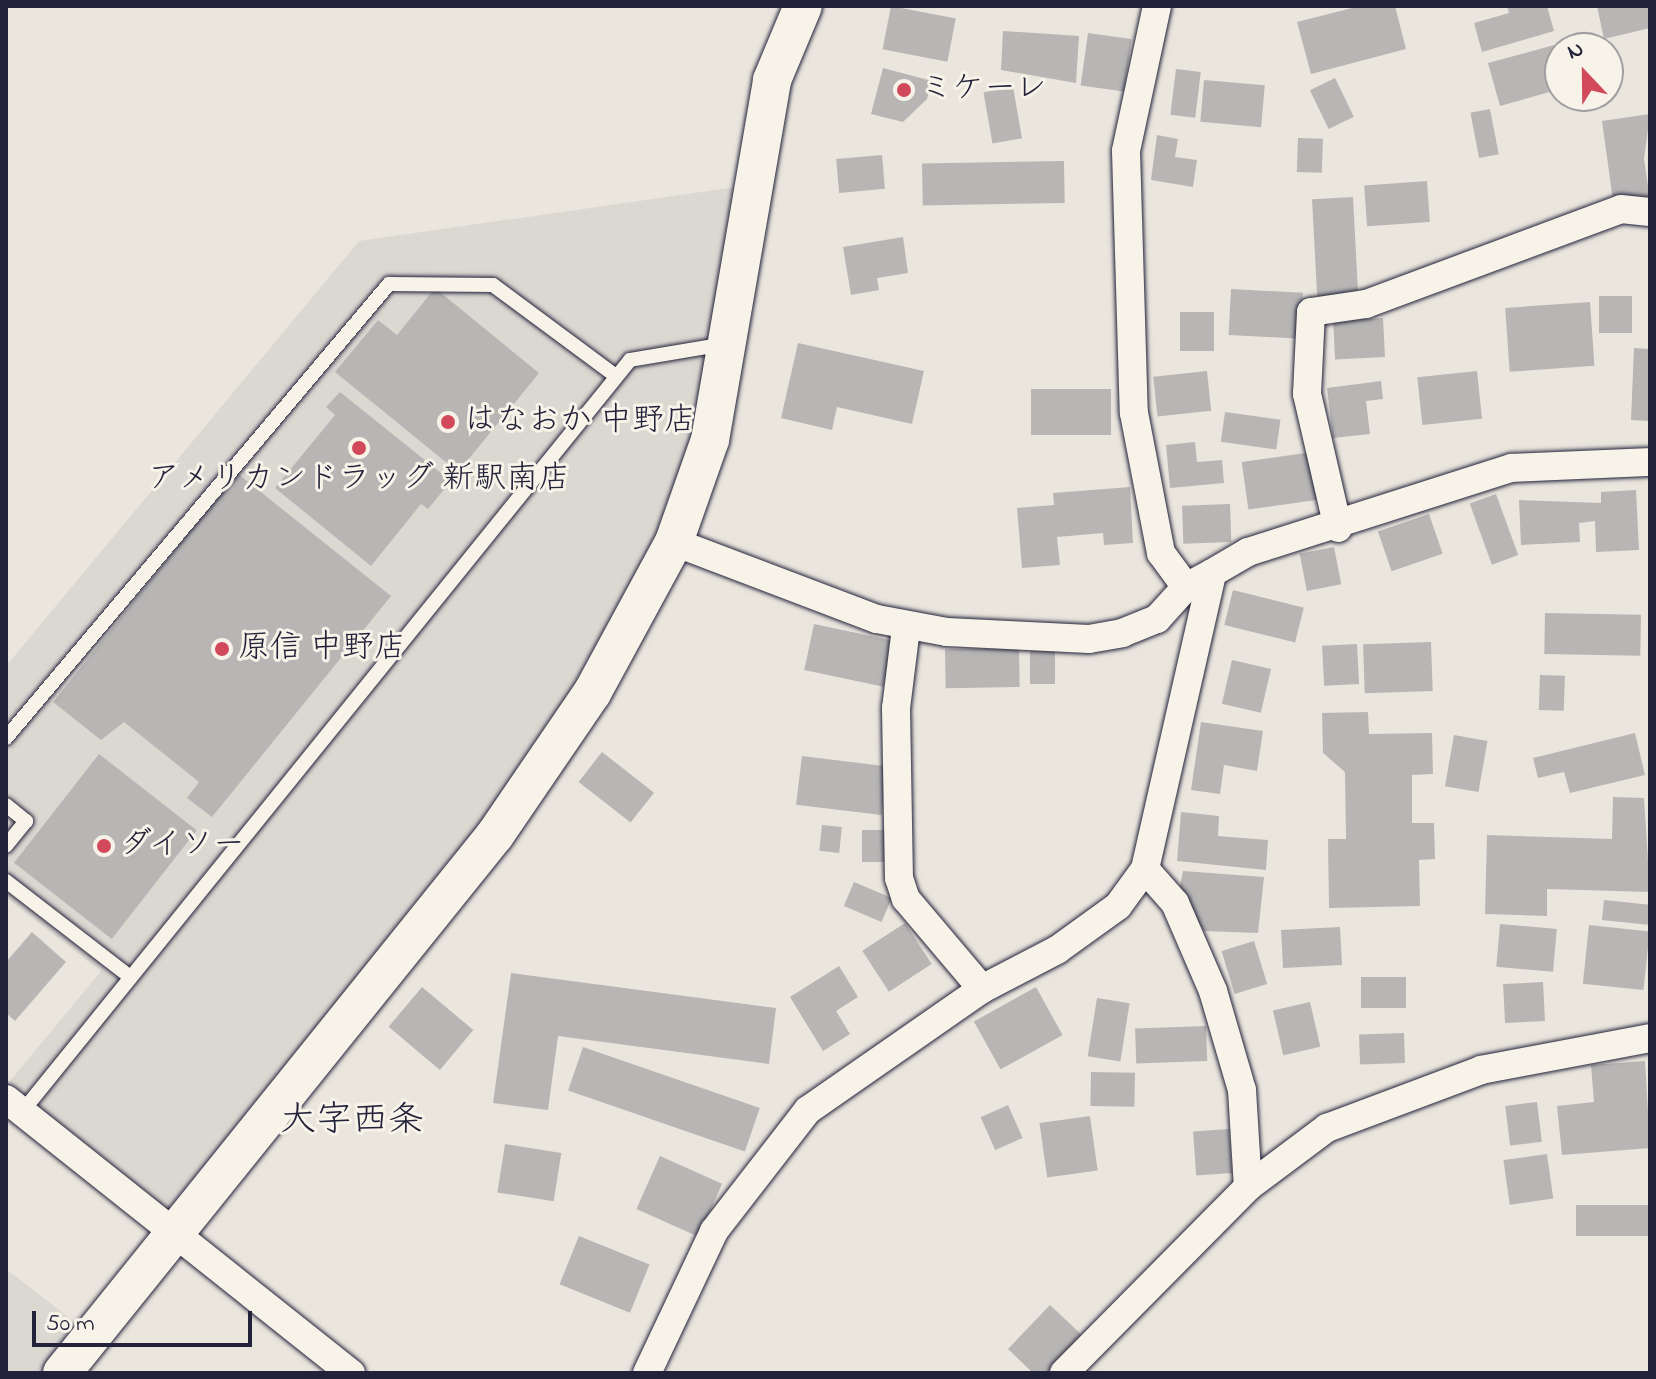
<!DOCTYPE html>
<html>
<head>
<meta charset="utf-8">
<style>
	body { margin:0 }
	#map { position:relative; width:1656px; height:1379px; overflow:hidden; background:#eae6de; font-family:"Indie Flower","Klee One",sans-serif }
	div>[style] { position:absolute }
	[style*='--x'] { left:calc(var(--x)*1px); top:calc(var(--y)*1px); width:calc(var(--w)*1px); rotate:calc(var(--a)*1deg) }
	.built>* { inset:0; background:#dbd8d2 }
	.building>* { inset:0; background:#b8b6b5; transform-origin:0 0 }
	.roads { filter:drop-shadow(0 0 2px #22223b) drop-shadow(0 0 2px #22223b) }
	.lane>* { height:14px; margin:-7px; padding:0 7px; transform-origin:7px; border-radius:7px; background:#f7f3e8 }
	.street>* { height:28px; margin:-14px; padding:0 14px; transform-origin:14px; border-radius:14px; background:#f7f3e8 }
	.secondary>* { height:38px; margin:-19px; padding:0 19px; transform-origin:19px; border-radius:19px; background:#f7f3e8 }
	.dots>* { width:22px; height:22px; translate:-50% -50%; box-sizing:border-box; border:4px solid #f7f3e8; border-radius:50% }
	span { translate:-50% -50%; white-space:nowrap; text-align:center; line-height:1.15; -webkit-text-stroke:6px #f7f3e8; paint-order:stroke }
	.poi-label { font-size:32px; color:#22223b }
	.left { translate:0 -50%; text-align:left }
	.quarter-label { font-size:36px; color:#22223b }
	.frame { position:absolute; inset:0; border:8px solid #22223b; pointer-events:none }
	.north { position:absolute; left:1544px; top:32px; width:80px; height:80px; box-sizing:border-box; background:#f7f3e8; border:2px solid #a29fa3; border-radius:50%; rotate:338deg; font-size:22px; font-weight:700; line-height:32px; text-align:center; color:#22223b }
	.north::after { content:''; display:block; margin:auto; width:28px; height:36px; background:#d1495b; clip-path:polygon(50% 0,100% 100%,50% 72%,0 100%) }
	.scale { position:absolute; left:32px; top:1311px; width:220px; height:36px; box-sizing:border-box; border:4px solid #22223b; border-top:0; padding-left:10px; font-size:24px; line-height:28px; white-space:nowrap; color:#22223b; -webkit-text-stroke:6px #f7f3e8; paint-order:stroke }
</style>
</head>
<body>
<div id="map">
	<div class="built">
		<i style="clip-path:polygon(750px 185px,710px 440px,592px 693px,175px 1235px,6px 1086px,101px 971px,6px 897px,6px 666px,359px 241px)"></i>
		<i style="clip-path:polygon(6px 1269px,93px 1336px,62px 1373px,6px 1373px)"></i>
	</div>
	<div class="building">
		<i style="left:891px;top:6px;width:66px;height:44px;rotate:11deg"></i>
		<i style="clip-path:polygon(1360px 6px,1395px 6px,1406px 49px,1311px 74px,1297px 22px)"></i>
		<i style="clip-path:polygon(1507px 6px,1547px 6px,1554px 31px,1482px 52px,1474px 23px,1509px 13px)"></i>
		<i style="clip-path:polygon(1597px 6px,1650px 6px,1650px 28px,1604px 39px)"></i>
		<i style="clip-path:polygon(1003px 31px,1079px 36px,1076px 83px,1001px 70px)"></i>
		<i style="left:1088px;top:33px;width:44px;height:53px;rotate:8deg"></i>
		<i style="clip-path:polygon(1558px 44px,1560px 89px,1500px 106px,1488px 63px)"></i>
		<i style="clip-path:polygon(883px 68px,932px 81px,927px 99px,903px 122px,871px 114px)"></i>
		<i style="left:1176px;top:69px;width:25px;height:46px;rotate:7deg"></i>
		<i style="left:1335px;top:78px;width:43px;height:28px;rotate:64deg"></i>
		<i style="left:1204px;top:80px;width:61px;height:42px;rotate:5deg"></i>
		<i style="left:1013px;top:87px;width:52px;height:30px;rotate:80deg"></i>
		<i style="left:1490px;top:109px;width:46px;height:20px;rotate:79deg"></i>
		<i style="clip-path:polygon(1650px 114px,1644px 159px,1650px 200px,1614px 208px,1602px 121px)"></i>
		<i style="clip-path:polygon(1157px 135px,1178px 139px,1175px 157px,1197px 160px,1193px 187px,1151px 180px)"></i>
		<i style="left:1298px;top:138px;width:25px;height:34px;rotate:2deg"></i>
		<i style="left:882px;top:155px;width:34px;height:46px;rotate:85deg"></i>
		<i style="left:1064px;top:161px;width:42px;height:142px;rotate:89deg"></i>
		<i style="left:1427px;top:181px;width:41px;height:63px;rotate:86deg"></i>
		<i style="left:1353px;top:197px;width:98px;height:41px;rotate:87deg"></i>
		<i style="clip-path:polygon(903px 237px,908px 273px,877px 278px,879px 290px,851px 295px,843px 247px)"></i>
		<i style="clip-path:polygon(435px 288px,539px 373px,458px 472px,335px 372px,378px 320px,397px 335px)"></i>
		<i style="left:1231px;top:289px;width:72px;height:46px;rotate:3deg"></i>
		<i style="left:1599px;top:296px;width:33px;height:37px"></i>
		<i style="left:1590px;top:302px;width:64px;height:85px;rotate:86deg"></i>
		<i style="left:1180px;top:312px;width:34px;height:39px"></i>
		<i style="left:1383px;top:318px;width:39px;height:50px;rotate:87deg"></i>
		<i style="clip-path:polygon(798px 343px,924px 371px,912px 424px,837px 407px,832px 430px,781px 418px)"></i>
		<i style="clip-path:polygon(1634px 348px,1650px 349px,1650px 421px,1631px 420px)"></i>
		<i style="left:1207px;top:371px;width:40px;height:54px;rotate:84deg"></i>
		<i style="left:1477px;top:371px;width:48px;height:60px;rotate:84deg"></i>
		<i style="clip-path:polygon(1381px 381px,1383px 399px,1366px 401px,1370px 434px,1333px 438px,1327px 388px)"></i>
		<i style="left:1111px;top:389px;width:46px;height:80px;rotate:90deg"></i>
		<i style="clip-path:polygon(340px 392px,451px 481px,428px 509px,421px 504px,371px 566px,275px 488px,335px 415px,326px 407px)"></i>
		<i style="left:1225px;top:412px;width:56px;height:30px;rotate:8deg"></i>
		<i style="clip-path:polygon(1195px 442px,1197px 462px,1222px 460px,1224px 483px,1170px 488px,1166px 445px)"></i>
		<i style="left:1313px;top:452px;width:48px;height:72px;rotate:82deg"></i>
		<i style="clip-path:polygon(237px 473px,391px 596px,212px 817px,187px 798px,199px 782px,124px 722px,101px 740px,53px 702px)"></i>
		<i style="clip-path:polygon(1130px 487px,1133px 543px,1104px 545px,1103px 533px,1057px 537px,1060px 565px,1022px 568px,1017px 508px,1054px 505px,1053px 493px)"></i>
		<i style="clip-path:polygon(1636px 490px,1639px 550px,1596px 552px,1595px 521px,1579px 523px,1580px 542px,1521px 545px,1519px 500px,1601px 503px,1601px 492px)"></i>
		<i style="left:1496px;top:494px;width:65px;height:28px;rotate:70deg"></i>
		<i style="left:1230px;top:504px;width:38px;height:48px;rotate:88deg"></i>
		<i style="left:1429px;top:514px;width:42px;height:54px;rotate:71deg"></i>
		<i style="left:1334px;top:547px;width:38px;height:35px;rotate:79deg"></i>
		<i style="left:1233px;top:590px;width:73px;height:36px;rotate:14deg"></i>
		<i style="left:1545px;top:613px;width:96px;height:41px;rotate:1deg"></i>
		<i style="left:814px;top:624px;width:81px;height:47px;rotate:12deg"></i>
		<i style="left:1431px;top:642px;width:49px;height:68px;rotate:88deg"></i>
		<i style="left:1357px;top:644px;width:40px;height:35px;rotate:87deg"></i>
		<i style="left:1019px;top:648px;width:39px;height:74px;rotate:89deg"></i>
		<i style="left:1030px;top:651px;width:25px;height:33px"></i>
		<i style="left:1232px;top:660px;width:40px;height:45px;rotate:13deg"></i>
		<i style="left:1540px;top:675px;width:25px;height:35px;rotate:2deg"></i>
		<i style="clip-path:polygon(1368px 712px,1369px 734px,1432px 733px,1433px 774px,1412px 775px,1412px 823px,1434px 823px,1435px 859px,1419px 860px,1420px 906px,1329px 908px,1328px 839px,1346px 839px,1345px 772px,1323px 753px,1322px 713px)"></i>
		<i style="clip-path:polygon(1201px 722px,1263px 731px,1257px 771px,1224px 765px,1220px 794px,1191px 790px)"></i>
		<i style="clip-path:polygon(1635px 733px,1645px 775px,1570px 793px,1564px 772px,1538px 778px,1533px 758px)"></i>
		<i style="left:1454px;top:735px;width:34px;height:52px;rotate:10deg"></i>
		<i style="left:602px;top:752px;width:66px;height:38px;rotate:38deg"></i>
		<i style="left:99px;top:754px;width:124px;height:138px;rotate:38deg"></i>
		<i style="left:802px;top:756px;width:86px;height:49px;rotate:7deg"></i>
		<i style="clip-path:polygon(1613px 797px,1644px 798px,1650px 892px,1547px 889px,1547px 916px,1485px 914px,1487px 835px,1612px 839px)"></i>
		<i style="clip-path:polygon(1181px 812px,1219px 816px,1218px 836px,1268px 840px,1266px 870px,1177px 861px)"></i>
		<i style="left:822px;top:825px;width:20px;height:26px;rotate:6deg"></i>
		<i style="left:862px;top:830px;width:26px;height:32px"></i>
		<i style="clip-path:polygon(1183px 871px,1264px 877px,1258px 933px,1204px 931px,1179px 892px)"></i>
		<i style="left:854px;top:882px;width:41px;height:26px;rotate:23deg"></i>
		<i style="left:1604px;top:900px;width:46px;height:20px;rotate:6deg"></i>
		<i style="left:905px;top:923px;width:49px;height:51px;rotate:57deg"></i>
		<i style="left:1500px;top:924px;width:57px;height:43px;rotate:5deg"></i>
		<i style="left:1589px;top:925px;width:61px;height:59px;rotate:6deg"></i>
		<i style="left:1340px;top:927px;width:38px;height:59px;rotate:87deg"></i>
		<i style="clip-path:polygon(32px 932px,66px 962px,15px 1021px,6px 1013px,6px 962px)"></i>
		<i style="left:1254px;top:941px;width:45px;height:34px;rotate:73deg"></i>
		<i style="clip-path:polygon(839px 966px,858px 997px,836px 1011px,850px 1034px,823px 1051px,790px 997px)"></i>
		<i style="clip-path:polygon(511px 973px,776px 1008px,769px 1064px,558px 1036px,548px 1110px,493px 1103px)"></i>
		<i style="left:1406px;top:977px;width:31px;height:45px;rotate:90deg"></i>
		<i style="left:1543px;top:982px;width:39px;height:40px;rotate:87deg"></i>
		<i style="left:422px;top:987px;width:67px;height:52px;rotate:40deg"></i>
		<i style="left:1036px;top:987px;width:55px;height:71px;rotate:61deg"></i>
		<i style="left:1097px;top:998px;width:33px;height:59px;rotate:9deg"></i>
		<i style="left:1310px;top:1002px;width:46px;height:38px;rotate:77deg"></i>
		<i style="left:1206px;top:1026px;width:35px;height:71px;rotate:88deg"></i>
		<i style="left:1404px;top:1033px;width:30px;height:45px;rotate:88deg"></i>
		<i style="left:583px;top:1047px;width:187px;height:46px;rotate:19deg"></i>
		<i style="clip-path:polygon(1645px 1061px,1650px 1148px,1562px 1155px,1557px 1106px,1594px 1102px,1591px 1065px)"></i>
		<i style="left:1091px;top:1072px;width:44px;height:34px;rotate:1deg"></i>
		<i style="left:1537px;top:1102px;width:40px;height:32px;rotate:83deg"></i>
		<i style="left:1008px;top:1105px;width:36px;height:30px;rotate:66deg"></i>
		<i style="left:1090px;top:1116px;width:55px;height:51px;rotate:82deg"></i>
		<i style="left:1229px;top:1129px;width:44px;height:36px;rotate:86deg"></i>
		<i style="left:505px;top:1144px;width:57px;height:49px;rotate:9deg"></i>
		<i style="left:1547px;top:1154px;width:45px;height:44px;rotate:82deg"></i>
		<i style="left:660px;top:1156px;width:68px;height:58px;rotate:24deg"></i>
		<i style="left:1650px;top:1205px;width:31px;height:74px;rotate:90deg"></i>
		<i style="left:579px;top:1236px;width:76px;height:52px;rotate:22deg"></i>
		<i style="clip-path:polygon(1050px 1305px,1084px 1337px,1050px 1373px,1033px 1373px,1008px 1349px)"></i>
	</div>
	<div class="roads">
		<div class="lane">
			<i style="--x:6;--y:738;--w:594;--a:-49.85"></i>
			<i style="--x:389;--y:284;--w:104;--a:0.6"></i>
			<i style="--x:493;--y:285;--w:153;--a:36.5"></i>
			<i style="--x:6;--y:805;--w:26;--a:39"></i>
			<i style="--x:26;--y:821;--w:32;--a:129"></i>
			<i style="--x:6;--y:881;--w:157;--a:37.7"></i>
			<i style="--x:22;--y:1112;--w:967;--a:-51.04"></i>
			<i style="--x:630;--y:360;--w:96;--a:-9.6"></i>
		</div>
		<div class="street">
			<i style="--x:1157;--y:6;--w:148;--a:102.1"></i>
			<i style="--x:1126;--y:151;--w:262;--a:88.3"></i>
			<i style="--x:1134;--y:413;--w:143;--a:79.1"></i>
			<i style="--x:1161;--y:553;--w:42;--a:53.7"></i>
			<i style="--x:1186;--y:587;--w:30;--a:-28"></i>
			<i style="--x:1338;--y:528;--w:138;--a:-103"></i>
			<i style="--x:1307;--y:394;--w:82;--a:-87.2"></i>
			<i style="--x:1311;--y:312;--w:56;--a:-8.3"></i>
			<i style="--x:1366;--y:304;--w:272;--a:-20.4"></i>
			<i style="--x:1621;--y:209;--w:29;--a:6"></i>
			<i style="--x:674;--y:542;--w:217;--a:20.8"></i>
			<i style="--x:877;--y:619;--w:71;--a:10.5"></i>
			<i style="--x:947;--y:632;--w:142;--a:2.8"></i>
			<i style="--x:1089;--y:639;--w:34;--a:-10"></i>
			<i style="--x:1122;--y:633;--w:38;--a:-22"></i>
			<i style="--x:1157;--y:619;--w:43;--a:-47.8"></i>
			<i style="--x:906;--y:628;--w:81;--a:97.1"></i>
			<i style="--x:896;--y:708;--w:170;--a:89"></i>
			<i style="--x:899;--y:878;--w:22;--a:72"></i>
			<i style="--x:906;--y:899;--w:118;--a:49.8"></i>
			<i style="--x:1145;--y:869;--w:45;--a:48.6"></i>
			<i style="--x:1175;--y:903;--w:96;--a:66.6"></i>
			<i style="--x:1213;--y:991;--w:103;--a:73.7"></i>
			<i style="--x:1242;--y:1090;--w:97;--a:86.5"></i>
			<i style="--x:6;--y:1099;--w:441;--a:38.5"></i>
			<i style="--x:647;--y:1373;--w:157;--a:-64.7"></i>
			<i style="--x:714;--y:1231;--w:153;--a:-52.2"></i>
			<i style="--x:808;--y:1110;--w:212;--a:-34.8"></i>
			<i style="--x:982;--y:989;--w:85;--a:-27.5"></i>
			<i style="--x:1057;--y:950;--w:75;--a:-35.8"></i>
			<i style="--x:1118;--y:906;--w:46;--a:-53.9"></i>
			<i style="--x:1145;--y:869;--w:303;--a:-77.2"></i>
			<i style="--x:1212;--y:573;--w:42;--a:-30.3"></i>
			<i style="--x:1248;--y:552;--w:277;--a:-17.7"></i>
			<i style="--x:1512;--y:468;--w:138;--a:-2.5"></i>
			<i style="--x:1064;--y:1373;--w:262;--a:-45.3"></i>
			<i style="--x:1248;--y:1187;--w:99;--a:-36.8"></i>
			<i style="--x:1327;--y:1128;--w:165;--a:-20.6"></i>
			<i style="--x:1481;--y:1070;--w:172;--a:-10.7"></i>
		</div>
		<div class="secondary">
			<i style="--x:62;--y:1373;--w:691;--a:-51.17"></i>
			<i style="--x:495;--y:835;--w:172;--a:-55.7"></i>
			<i style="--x:592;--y:693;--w:172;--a:-61.5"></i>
			<i style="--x:674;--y:542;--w:108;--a:-70.6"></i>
			<i style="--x:710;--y:440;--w:365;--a:-80.2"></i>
			<i style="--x:772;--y:80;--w:80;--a:-67.3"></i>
		</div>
	</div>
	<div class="dots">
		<i style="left:904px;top:90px;background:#d1495b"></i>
		<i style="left:448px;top:422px;background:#d1495b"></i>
		<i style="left:359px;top:448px;background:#d1495b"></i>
		<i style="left:222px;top:649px;background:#d1495b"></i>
		<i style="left:104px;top:846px;background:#d1495b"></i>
	</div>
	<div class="poi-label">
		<span class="left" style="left:920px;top:90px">ミケーレ</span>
		<span class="left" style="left:464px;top:422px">はなおか 中野店</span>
		<span style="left:359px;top:480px">アメリカンドラッグ 新駅南店</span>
		<span class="left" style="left:238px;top:649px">原信 中野店</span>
		<span class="left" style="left:120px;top:846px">ダイソー</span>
	</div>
	<div class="quarter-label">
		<span style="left:352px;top:1122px">大字西条</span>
	</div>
	<div class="frame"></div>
	<div class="north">N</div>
	<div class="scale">50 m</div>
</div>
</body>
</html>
